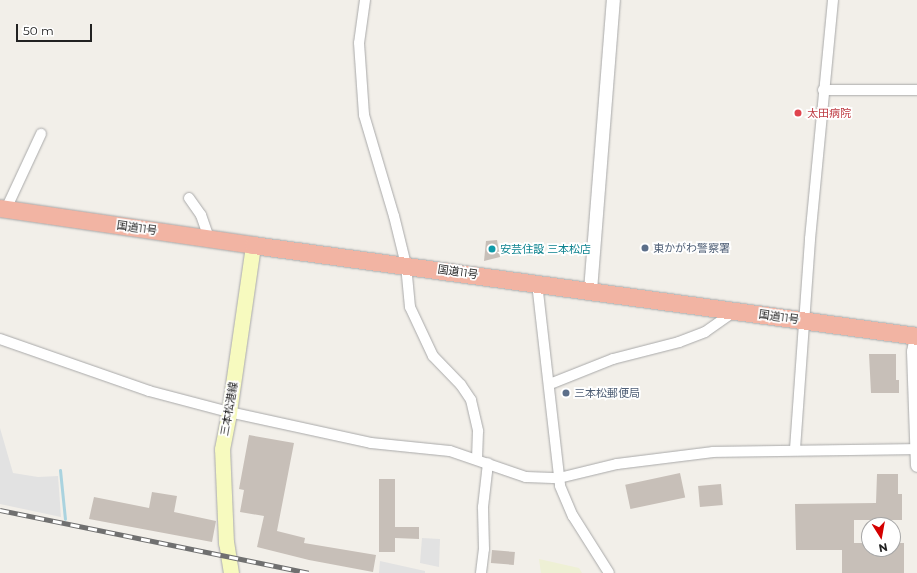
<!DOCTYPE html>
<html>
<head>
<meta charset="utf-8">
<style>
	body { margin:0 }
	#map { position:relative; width:917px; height:573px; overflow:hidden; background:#f2efe9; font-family:Montserrat,"Noto Sans JP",sans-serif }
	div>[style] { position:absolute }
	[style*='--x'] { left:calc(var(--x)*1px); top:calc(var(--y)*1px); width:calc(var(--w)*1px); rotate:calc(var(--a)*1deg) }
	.farmland>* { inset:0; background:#eef0d5 }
	.parking>* { inset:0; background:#e2e2e2 }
	.stream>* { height:3px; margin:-1.5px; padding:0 1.5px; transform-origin:1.5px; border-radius:1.5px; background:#aad3df }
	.building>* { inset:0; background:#c7bfb8; transform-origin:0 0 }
	.roads { filter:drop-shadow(0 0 1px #a9a9a9) drop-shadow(0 0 1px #a9a9a9) }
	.minor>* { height:10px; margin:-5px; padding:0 5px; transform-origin:5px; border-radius:5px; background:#fff }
	.tertiary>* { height:13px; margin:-6.5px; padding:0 6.5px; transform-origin:6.5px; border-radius:6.5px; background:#fff }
	.secondary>* { height:15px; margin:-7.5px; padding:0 7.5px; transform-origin:7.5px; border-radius:7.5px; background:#f7fabf }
	.trunk>* { height:17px; margin:-8.5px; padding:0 8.5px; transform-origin:8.5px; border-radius:8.5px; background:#f2b4a3 }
	.rail>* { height:4.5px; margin-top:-2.25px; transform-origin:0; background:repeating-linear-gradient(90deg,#fff 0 9px,#707070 0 18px); box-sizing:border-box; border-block:1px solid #707070 }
	.dots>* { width:11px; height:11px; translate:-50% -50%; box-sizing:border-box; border:2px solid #fff; border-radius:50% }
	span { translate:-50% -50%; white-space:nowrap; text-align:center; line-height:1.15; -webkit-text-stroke:3.5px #fff; paint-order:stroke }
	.health-label { font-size:11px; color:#be3a42 }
	.left { translate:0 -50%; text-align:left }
	.street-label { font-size:11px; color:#222 }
	.service-label { font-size:11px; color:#4e5e75 }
	.culture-label { font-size:11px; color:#0d838f }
	.north { position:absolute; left:861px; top:517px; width:40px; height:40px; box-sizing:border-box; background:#fff; border:1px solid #a7a7a7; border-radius:50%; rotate:169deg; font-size:11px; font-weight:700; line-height:16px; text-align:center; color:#222 }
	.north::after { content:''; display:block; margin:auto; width:14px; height:18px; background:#d40000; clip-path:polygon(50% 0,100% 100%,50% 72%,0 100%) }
	.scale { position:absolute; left:16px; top:24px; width:76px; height:18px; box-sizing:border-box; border:2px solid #222; border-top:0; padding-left:5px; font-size:12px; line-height:14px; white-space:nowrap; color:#222; -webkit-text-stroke:3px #fff; paint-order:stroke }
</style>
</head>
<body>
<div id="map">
	<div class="farmland">
		<i style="clip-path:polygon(539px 559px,579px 568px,582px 573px,541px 573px)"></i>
	</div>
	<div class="parking">
		<i style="clip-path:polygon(0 428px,13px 473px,38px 477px,58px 476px,61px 517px,0 504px)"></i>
		<i style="clip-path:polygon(422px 538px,440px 539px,439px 567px,420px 563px)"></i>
		<i style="clip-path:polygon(380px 561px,425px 571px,425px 573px,379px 573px)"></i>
	</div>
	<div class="stream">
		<i style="--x:60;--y:470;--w:49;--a:84.2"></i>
	</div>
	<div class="building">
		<i style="clip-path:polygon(497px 240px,500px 257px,484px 261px,486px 241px)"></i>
		<i style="clip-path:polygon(869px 354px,896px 354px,896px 380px,899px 380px,899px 393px,871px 393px)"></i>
		<i style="clip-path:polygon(249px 435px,294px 443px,277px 531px,305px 538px,304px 543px,376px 555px,373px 572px,309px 560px,257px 547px,264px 516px,240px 512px,244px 490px,239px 489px)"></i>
		<i style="left:680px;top:473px;width:25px;height:56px;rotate:78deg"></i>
		<i style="clip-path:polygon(877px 474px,898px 474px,898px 494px,902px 494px,902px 520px,854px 520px,854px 543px,869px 543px,869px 549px,893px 549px,893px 543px,904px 543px,904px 573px,842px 573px,842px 550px,796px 550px,795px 504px,876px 503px)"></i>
		<i style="clip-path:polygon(379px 479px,395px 479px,395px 527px,419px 527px,419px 539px,395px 538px,395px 552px,379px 552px)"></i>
		<i style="left:721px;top:484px;width:21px;height:23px;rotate:85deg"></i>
		<i style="clip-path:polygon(152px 492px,177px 496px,174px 512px,216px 521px,212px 542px,89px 519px,94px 497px,149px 508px)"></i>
		<i style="left:492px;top:550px;width:23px;height:13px;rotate:5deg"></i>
	</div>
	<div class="roads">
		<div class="minor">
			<i style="--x:365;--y:0;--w:43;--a:97.9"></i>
			<i style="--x:359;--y:43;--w:72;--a:86"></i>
			<i style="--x:364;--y:115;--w:105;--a:73.5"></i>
			<i style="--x:394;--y:216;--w:50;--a:76.2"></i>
			<i style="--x:406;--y:265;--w:42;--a:84.6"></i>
			<i style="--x:410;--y:307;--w:54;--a:64.9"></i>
			<i style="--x:433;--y:356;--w:40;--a:46"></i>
			<i style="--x:461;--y:385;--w:18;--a:56"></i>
			<i style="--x:471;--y:400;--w:32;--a:77"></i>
			<i style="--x:478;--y:431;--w:27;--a:92"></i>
			<i style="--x:823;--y:90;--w:94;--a:0"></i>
			<i style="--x:189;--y:198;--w:21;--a:55"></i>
			<i style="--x:201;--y:215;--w:24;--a:71"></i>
			<i style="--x:6;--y:209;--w:83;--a:-65"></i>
			<i style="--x:537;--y:283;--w:204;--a:83.5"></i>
			<i style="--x:560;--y:486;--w:33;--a:67"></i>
			<i style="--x:573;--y:516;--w:67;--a:57.7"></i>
			<i style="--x:0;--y:339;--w:158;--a:19.2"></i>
			<i style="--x:149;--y:391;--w:83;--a:14.7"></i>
			<i style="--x:229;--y:412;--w:145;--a:12.3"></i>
			<i style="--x:371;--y:443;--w:79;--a:5.8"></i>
			<i style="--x:450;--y:451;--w:80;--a:18.9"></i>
			<i style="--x:526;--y:477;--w:33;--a:2"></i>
			<i style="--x:559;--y:478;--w:60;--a:-13.6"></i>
			<i style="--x:617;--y:464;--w:97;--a:-7.1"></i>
			<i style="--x:713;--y:452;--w:204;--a:-0.8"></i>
			<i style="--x:550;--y:384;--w:68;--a:-21.6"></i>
			<i style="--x:613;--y:359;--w:68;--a:-14.4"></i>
			<i style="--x:679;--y:342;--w:28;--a:-21"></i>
			<i style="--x:705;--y:332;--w:37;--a:-35"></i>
			<i style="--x:795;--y:449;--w:211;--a:-85.9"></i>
			<i style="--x:810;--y:239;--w:240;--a:-84.5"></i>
			<i style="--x:481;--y:573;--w:24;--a:-83"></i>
			<i style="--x:484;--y:549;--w:42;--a:-91.4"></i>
			<i style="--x:483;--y:507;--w:44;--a:-83.5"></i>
		</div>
		<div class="tertiary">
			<i style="--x:590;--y:290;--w:291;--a:-85.5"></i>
			<i style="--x:916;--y:336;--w:15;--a:101"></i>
			<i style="--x:913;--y:351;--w:114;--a:88"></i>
		</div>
		<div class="secondary">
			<i style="--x:231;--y:573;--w:30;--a:-99"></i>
			<i style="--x:226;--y:543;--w:94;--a:-92.4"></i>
			<i style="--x:222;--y:449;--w:38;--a:-79"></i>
			<i style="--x:229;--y:412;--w:169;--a:-81.8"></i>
		</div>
		<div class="trunk">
			<i style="--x:0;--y:208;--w:256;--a:8.3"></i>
			<i style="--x:253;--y:245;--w:670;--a:7.8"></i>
		</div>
	</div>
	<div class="rail">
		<i style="--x:0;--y:510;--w:315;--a:11.5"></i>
	</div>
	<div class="dots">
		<i style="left:798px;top:113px;background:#e0444e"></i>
		<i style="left:645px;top:248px;background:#5c6f8a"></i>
		<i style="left:492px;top:249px;background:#0f9aa8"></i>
		<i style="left:566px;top:393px;background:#5c6f8a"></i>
	</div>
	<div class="health-label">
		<span class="left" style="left:807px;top:113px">太田病院</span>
	</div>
	<div class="street-label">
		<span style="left:137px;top:228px;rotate:8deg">国道11号</span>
		<span style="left:458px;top:272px;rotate:8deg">国道11号</span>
		<span style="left:779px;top:317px;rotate:8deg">国道11号</span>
		<span style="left:229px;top:409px;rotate:-80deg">三本松港線</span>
	</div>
	<div class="service-label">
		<span class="left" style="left:653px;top:248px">東かがわ警察署</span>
		<span class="left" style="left:574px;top:393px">三本松郵便局</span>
	</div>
	<div class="culture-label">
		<span class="left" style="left:500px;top:249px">安芸住設 三本松店</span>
	</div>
	<div class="north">N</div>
	<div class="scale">50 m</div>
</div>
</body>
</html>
